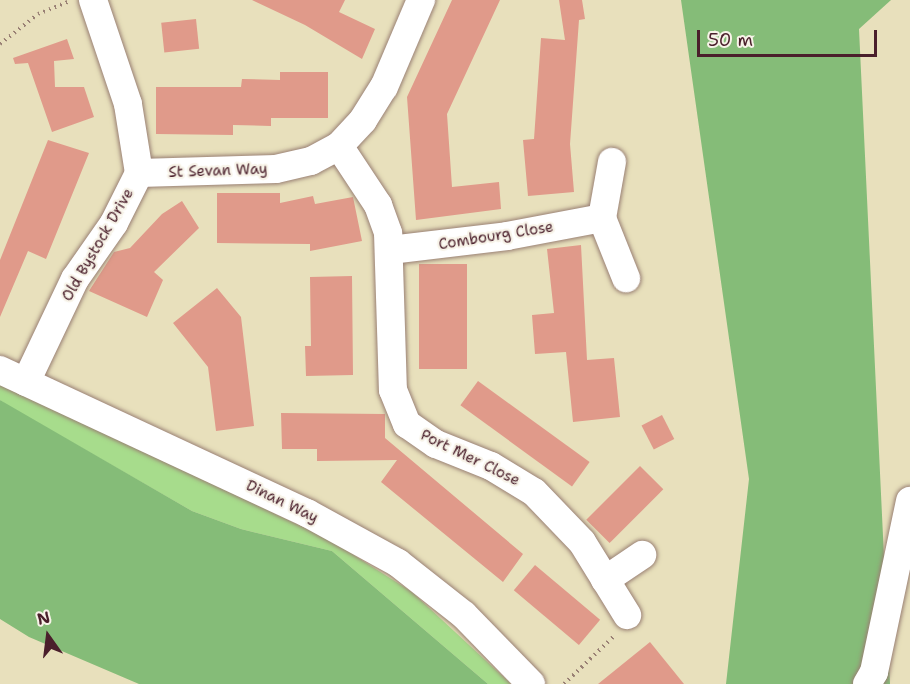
<!DOCTYPE html>
<html>
<head>
<meta charset="utf-8">
<style>
	body { margin:0 }
	#map { position:relative; width:910px; height:684px; overflow:hidden; background:#e8e0bc; font-family:"Shantell Sans",sans-serif }
	div>[style] { position:absolute }
	[style*='--x'] { left:calc(var(--x)*1px); top:calc(var(--y)*1px); width:calc(var(--w)*1px); rotate:calc(var(--a)*1deg) }
	.green>* { inset:0; background:#a7dc8c }
	.forest>* { inset:0; background:#85bc78 }
	.building>* { inset:0; background:#e09a8a; transform-origin:0 0 }
	.path>* { height:4px; margin-top:-2px; transform-origin:0; background:repeating-linear-gradient(90deg,#998074 0 1.5px,transparent 0 6px) }
	.roads { filter:drop-shadow(0 0 2px #998074) drop-shadow(0 0 2px #998074) }
	.minor>* { height:28px; margin:-14px; padding:0 14px; transform-origin:14px; border-radius:14px; background:#fff }
	span { translate:-50% -50%; white-space:nowrap; text-align:center; line-height:1.15; -webkit-text-stroke:4.5px #f7f3e8; paint-order:stroke }
	.street-label { font-size:15px; color:#4a1f2b }
	.north { position:absolute; left:18px; top:606px; width:60px; height:60px; -webkit-text-stroke:4px #f7f3e8; paint-order:stroke; rotate:346deg; font-size:16px; font-weight:700; line-height:24px; text-align:center; color:#4a1f2b }
	.north::after { content:''; display:block; margin:auto; width:21px; height:27px; background:#4a1f2b; clip-path:polygon(50% 0,100% 100%,50% 72%,0 100%) }
	.scale { position:absolute; left:697px; top:30px; width:180px; height:27px; box-sizing:border-box; border:3px solid #4a1f2b; border-top:0; padding-left:8px; font-size:18px; line-height:21px; white-space:nowrap; color:#4a1f2b; -webkit-text-stroke:4px #f7f3e8; paint-order:stroke }
</style>
</head>
<body>
<div id="map">
	<div class="green">
		<i style="clip-path:polygon(0 383px,330px 540px,412px 592px,511px 684px,488px 684px,332px 551px,241px 529px,192px 511px,7px 405px,0 400px)"></i>
	</div>
	<div class="forest">
		<i style="clip-path:polygon(681px 0,891px 0,859px 29px,890px 684px,726px 684px,749px 479px)"></i>
		<i style="clip-path:polygon(0 400px,192px 511px,241px 529px,332px 551px,488px 684px,139px 684px,29px 637px,0 619px)"></i>
	</div>
	<div class="building">
		<i style="clip-path:polygon(252px 0,345px 0,339px 12px,375px 29px,362px 59px,305px 25px)"></i>
		<i style="clip-path:polygon(452px 0,500px 0,447px 114px,452px 187px,499px 182px,501px 209px,416px 220px,407px 97px)"></i>
		<i style="clip-path:polygon(559px 0,582px 0,585px 19px,579px 20px,570px 144px,574px 192px,528px 196px,523px 140px,534px 139px,541px 38px,565px 40px)"></i>
		<i style="left:196px;top:19px;width:30px;height:35px;rotate:84deg"></i>
		<i style="clip-path:polygon(67px 39px,74px 59px,54px 61px,55px 87px,84px 87px,94px 117px,52px 132px,28px 63px,15px 64px,13px 58px)"></i>
		<i style="clip-path:polygon(280px 72px,328px 72px,328px 118px,271px 118px,271px 126px,233px 125px,233px 135px,156px 134px,156px 87px,241px 87px,242px 79px,280px 80px)"></i>
		<i style="clip-path:polygon(48px 140px,89px 153px,46px 259px,28px 251px,0 317px,0 260px)"></i>
		<i style="clip-path:polygon(217px 193px,280px 193px,280px 203px,313px 196px,315px 204px,353px 197px,362px 241px,310px 251px,310px 244px,217px 243px)"></i>
		<i style="clip-path:polygon(182px 201px,199px 228px,154px 272px,163px 280px,147px 317px,89px 291px,114px 252px,130px 248px,162px 214px)"></i>
		<i style="clip-path:polygon(581px 245px,587px 360px,614px 358px,620px 417px,573px 422px,566px 352px,535px 354px,532px 315px,554px 313px,547px 249px)"></i>
		<i style="left:419px;top:264px;width:48px;height:105px"></i>
		<i style="clip-path:polygon(352px 276px,353px 375px,306px 376px,305px 346px,311px 346px,310px 277px)"></i>
		<i style="clip-path:polygon(217px 288px,241px 317px,254px 426px,216px 431px,208px 367px,173px 323px)"></i>
		<i style="left:478px;top:381px;width:138px;height:30px;rotate:36deg"></i>
		<i style="clip-path:polygon(281px 413px,385px 414px,385px 438px,523px 554px,503px 582px,381px 482px,397px 460px,317px 461px,317px 449px,282px 449px)"></i>
		<i style="left:662px;top:415px;width:27px;height:23px;rotate:63deg"></i>
		<i style="left:640px;top:466px;width:33px;height:76px;rotate:45deg"></i>
		<i style="left:535px;top:565px;width:85px;height:33px;rotate:40deg"></i>
		<i style="clip-path:polygon(650px 642px,684px 684px,598px 684px)"></i>
	</div>
	<div class="path">
		<i style="--x:0;--y:44;--w:48;--a:-38.3"></i>
		<i style="--x:38;--y:14;--w:35;--a:-22"></i>
		<i style="--x:564;--y:684;--w:68;--a:-43.8"></i>
	</div>
	<div class="roads">
		<div class="minor">
			<i style="--x:339;--y:146;--w:71;--a:56.5"></i>
			<i style="--x:378;--y:205;--w:30;--a:70"></i>
			<i style="--x:388;--y:233;--w:157;--a:88.2"></i>
			<i style="--x:393;--y:390;--w:37;--a:68"></i>
			<i style="--x:407;--y:424;--w:35;--a:35"></i>
			<i style="--x:436;--y:444;--w:59;--a:21.8"></i>
			<i style="--x:491;--y:466;--w:50;--a:31.2"></i>
			<i style="--x:534;--y:492;--w:69;--a:46.2"></i>
			<i style="--x:582;--y:542;--w:86;--a:58.3"></i>
			<i style="--x:139;--y:173;--w:137;--a:-1.7"></i>
			<i style="--x:276;--y:169;--w:36;--a:-13"></i>
			<i style="--x:311;--y:161;--w:32;--a:-28"></i>
			<i style="--x:339;--y:146;--w:35;--a:-47"></i>
			<i style="--x:363;--y:120;--w:39;--a:-58"></i>
			<i style="--x:384;--y:87;--w:95;--a:-67"></i>
			<i style="--x:602;--y:218;--w:65;--a:68.2"></i>
			<i style="--x:390;--y:250;--w:118;--a:-6.8"></i>
			<i style="--x:507;--y:236;--w:97;--a:-10.7"></i>
			<i style="--x:602;--y:218;--w:57;--a:-79.9"></i>
			<i style="--x:0;--y:370;--w:339;--a:25"></i>
			<i style="--x:307;--y:513;--w:104;--a:28.8"></i>
			<i style="--x:398;--y:563;--w:84;--a:38.2"></i>
			<i style="--x:464;--y:615;--w:96;--a:45.8"></i>
			<i style="--x:26;--y:382;--w:114;--a:-64.6"></i>
			<i style="--x:75;--y:279;--w:68;--a:-55.1"></i>
			<i style="--x:114;--y:223;--w:56;--a:-63.4"></i>
			<i style="--x:139;--y:173;--w:70;--a:-99.1"></i>
			<i style="--x:128;--y:104;--w:110;--a:-108.6"></i>
			<i style="--x:605;--y:580;--w:45;--a:-34"></i>
			<i style="--x:867;--y:684;--w:14;--a:-60"></i>
			<i style="--x:874;--y:672;--w:175;--a:-78.1"></i>
		</div>
	</div>
	<div class="street-label">
		<span style="left:218px;top:171px;rotate:-2deg">St Sevan Way</span>
		<span style="left:496px;top:236px;rotate:-9deg">Combourg Close</span>
		<span style="left:98px;top:245px;rotate:-60deg">Old Bystock Drive</span>
		<span style="left:470px;top:458px;rotate:26deg">Port Mer Close</span>
		<span style="left:282px;top:502px;rotate:26deg">Dinan Way</span>
	</div>
	<div class="north">N</div>
	<div class="scale">50 m</div>
</div>
</body>
</html>
